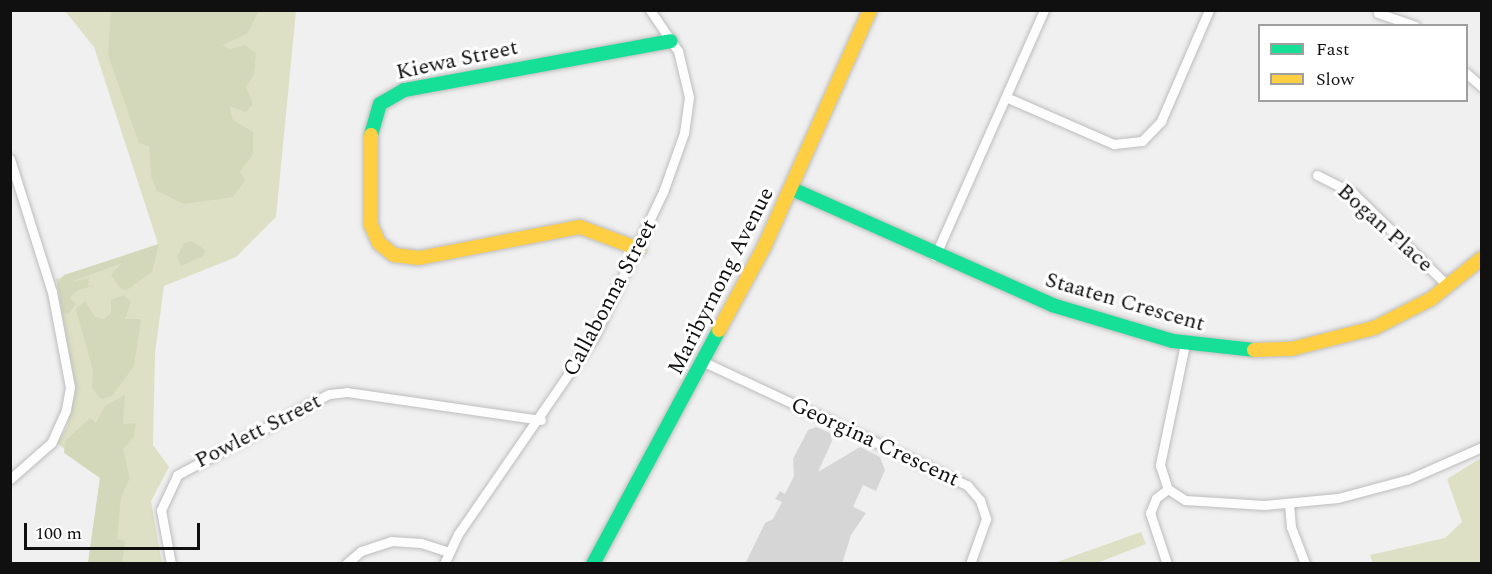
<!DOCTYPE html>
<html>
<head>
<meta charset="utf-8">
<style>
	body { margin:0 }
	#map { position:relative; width:1492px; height:574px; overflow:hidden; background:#f0f0f0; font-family:Spectral,serif }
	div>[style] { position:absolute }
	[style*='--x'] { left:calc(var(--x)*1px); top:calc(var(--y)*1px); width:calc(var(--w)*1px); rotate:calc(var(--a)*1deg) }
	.green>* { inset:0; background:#dde0c4 }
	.forest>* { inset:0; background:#d4d8ba }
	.building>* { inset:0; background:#d6d6d6 }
	.roads { filter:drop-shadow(0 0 2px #bdbdbd) drop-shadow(0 0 2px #bdbdbd) }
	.street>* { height:9px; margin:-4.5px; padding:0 4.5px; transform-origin:4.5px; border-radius:4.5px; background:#fdfdfd }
	.fast>* { height:14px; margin:-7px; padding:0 7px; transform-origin:7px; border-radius:7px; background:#16e098 }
	.slow>* { height:14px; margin:-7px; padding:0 7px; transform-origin:7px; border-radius:7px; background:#ffcf43 }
	span { translate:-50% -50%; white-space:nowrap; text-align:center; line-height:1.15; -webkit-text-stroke:6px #fff; paint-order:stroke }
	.street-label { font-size:22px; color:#101011 }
	.frame { position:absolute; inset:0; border:12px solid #101011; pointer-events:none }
	.legend { position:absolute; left:1258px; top:24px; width:210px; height:78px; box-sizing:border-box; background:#fff; border:2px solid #9f9fa0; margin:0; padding:8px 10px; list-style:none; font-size:18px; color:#101011 }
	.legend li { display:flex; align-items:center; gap:12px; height:30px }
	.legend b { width:30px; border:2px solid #9f9fa0 }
	.scale { position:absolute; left:24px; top:523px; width:176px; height:27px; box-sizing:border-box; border:3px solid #101011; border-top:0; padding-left:8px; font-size:18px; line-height:21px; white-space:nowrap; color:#101011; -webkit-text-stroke:4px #fff; paint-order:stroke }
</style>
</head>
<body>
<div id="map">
	<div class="green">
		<i style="clip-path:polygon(65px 11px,296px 11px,276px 217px,236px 257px,164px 286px,155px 353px,153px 445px,169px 467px,151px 501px,162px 563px,88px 563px,100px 478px,57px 443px,67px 427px,75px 384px,56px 279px,158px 244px,94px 47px)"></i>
		<i style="clip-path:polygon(1481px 458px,1481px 563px,1373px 563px,1370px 555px,1445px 538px,1462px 522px,1447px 479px)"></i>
		<i style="clip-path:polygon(1141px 532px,1146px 544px,1097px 563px,1054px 563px)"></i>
	</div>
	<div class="forest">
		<i style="clip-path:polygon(111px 11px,259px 11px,247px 34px,222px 45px,230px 49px,245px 45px,256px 54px,254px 74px,246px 87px,253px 104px,246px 112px,229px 106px,233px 120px,253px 132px,253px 154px,240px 172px,245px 180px,233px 197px,184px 204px,157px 191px,151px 176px,149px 146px,139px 143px,108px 55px)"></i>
		<i style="clip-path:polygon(192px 241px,205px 250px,203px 256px,181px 266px,177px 257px,184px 243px)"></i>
		<i style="clip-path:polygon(159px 244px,152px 272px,127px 290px,121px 289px,111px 275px,122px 263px,71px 282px,89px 278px,88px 286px,98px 284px,76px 291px,70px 298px,76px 304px,69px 314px,63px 313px,57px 284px,64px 275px)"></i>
		<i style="clip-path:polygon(124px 295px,131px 302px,125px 319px,141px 319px,134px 366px,112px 396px,101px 399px,92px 387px,93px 371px,76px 309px,85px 301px,95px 317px,104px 319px,111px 313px,111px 300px)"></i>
		<i style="clip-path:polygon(125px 395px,123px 424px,136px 423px,134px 437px,123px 449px,130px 478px,121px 497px,117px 539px,125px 541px,122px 563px,88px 563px,100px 478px,64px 453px,65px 441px,90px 418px,96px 423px,105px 406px)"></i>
	</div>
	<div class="building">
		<i style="clip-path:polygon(816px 427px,830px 433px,832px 441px,818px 472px,860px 447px,880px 457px,885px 470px,876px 491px,863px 485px,853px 507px,866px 513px,851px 535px,842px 564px,745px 564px,765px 523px,773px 519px,782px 502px,775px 499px,780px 491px,785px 494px,794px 476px,793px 459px,808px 430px)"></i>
	</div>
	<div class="roads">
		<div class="street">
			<i style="--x:1378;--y:13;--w:39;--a:19"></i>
			<i style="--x:1466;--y:73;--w:21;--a:41"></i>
			<i style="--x:1008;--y:98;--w:116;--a:23.5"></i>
			<i style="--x:1114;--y:144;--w:28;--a:-6"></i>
			<i style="--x:1142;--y:141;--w:28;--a:-46"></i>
			<i style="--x:1161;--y:121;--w:121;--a:-66.6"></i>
			<i style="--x:10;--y:159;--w:139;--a:72.5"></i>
			<i style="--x:52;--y:292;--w:97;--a:79.3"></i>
			<i style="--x:70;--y:387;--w:23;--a:100"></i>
			<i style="--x:66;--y:410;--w:36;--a:114"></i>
			<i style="--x:51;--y:443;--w:55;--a:138.7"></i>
			<i style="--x:1317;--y:175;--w:40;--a:26.6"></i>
			<i style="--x:1353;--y:193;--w:133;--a:44.4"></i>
			<i style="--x:935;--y:256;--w:269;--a:-66.1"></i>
			<i style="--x:1185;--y:344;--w:124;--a:101.7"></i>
			<i style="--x:1160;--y:465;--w:25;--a:72"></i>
			<i style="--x:1168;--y:489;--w:20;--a:33"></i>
			<i style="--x:1185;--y:500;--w:79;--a:3.6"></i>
			<i style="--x:1264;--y:505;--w:74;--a:-5.4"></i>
			<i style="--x:1338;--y:498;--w:73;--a:-15"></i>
			<i style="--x:1409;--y:479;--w:80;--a:-23.7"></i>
			<i style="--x:704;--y:362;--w:290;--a:25.1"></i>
			<i style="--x:967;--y:485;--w:20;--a:49"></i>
			<i style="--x:980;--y:500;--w:20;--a:72"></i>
			<i style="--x:986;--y:519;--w:48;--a:109.6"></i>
			<i style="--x:1289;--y:504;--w:23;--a:85"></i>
			<i style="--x:1291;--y:527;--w:40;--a:69"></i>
			<i style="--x:171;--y:564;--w:55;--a:-100.5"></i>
			<i style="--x:161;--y:510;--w:38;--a:-65"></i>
			<i style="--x:177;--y:475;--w:172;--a:-28.1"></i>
			<i style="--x:329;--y:394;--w:18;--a:-6"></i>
			<i style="--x:347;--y:392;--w:196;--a:8.2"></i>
			<i style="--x:346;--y:564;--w:20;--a:-41"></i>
			<i style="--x:361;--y:551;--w:32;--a:-18"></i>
			<i style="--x:391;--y:541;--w:30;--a:4"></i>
			<i style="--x:421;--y:543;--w:28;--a:18"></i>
			<i style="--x:444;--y:564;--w:33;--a:-65"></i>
			<i style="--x:458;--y:534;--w:239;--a:-55.4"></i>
			<i style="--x:594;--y:337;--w:161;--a:-64.6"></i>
			<i style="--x:663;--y:192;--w:63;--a:-70.4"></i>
			<i style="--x:684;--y:133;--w:36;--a:-82"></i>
			<i style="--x:689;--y:97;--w:47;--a:-103.4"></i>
			<i style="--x:678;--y:51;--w:50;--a:-124.3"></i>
			<i style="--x:1167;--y:564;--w:54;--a:-108.4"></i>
			<i style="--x:1150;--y:513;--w:16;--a:-68"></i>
			<i style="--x:1156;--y:498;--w:15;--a:-37"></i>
		</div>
		<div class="fast">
			<i style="--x:371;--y:135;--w:32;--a:-74"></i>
			<i style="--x:380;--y:104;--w:28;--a:-30"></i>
			<i style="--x:404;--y:90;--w:271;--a:-10.4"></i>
			<i style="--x:792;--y:189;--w:285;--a:24"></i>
			<i style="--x:1052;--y:305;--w:126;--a:16.6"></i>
			<i style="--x:1173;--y:341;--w:81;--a:6.3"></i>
			<i style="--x:593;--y:564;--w:266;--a:-61.7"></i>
		</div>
		<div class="slow">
			<i style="--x:371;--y:135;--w:90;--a:90"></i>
			<i style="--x:371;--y:225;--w:20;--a:66"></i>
			<i style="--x:379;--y:243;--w:19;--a:39"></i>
			<i style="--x:394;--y:255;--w:25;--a:7"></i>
			<i style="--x:419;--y:258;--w:164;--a:-10.9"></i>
			<i style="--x:580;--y:227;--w:63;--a:20.4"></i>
			<i style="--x:719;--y:330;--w:94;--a:-61.5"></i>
			<i style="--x:764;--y:247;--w:260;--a:-65.9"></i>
			<i style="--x:1254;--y:350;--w:37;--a:-2"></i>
			<i style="--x:1291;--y:349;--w:86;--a:-14.2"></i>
			<i style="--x:1374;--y:328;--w:64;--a:-27"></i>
			<i style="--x:1431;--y:299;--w:65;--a:-38.8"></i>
		</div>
	</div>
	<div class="street-label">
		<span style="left:457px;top:60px;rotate:-12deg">Kiewa Street</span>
		<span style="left:1385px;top:228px;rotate:42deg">Bogan Place</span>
		<span style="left:721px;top:281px;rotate:-63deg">Maribyrnong Avenue</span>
		<span style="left:610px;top:298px;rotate:-62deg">Callabonna Street</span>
		<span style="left:1125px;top:302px;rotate:16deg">Staaten Crescent</span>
		<span style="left:258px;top:431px;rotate:-27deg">Powlett Street</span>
		<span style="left:875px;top:442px;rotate:25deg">Georgina Crescent</span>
	</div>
	<div class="frame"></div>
	<ul class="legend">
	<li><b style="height:8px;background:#16e098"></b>Fast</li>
	<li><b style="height:8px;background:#ffcf43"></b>Slow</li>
	</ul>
	<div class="scale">100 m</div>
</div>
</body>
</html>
